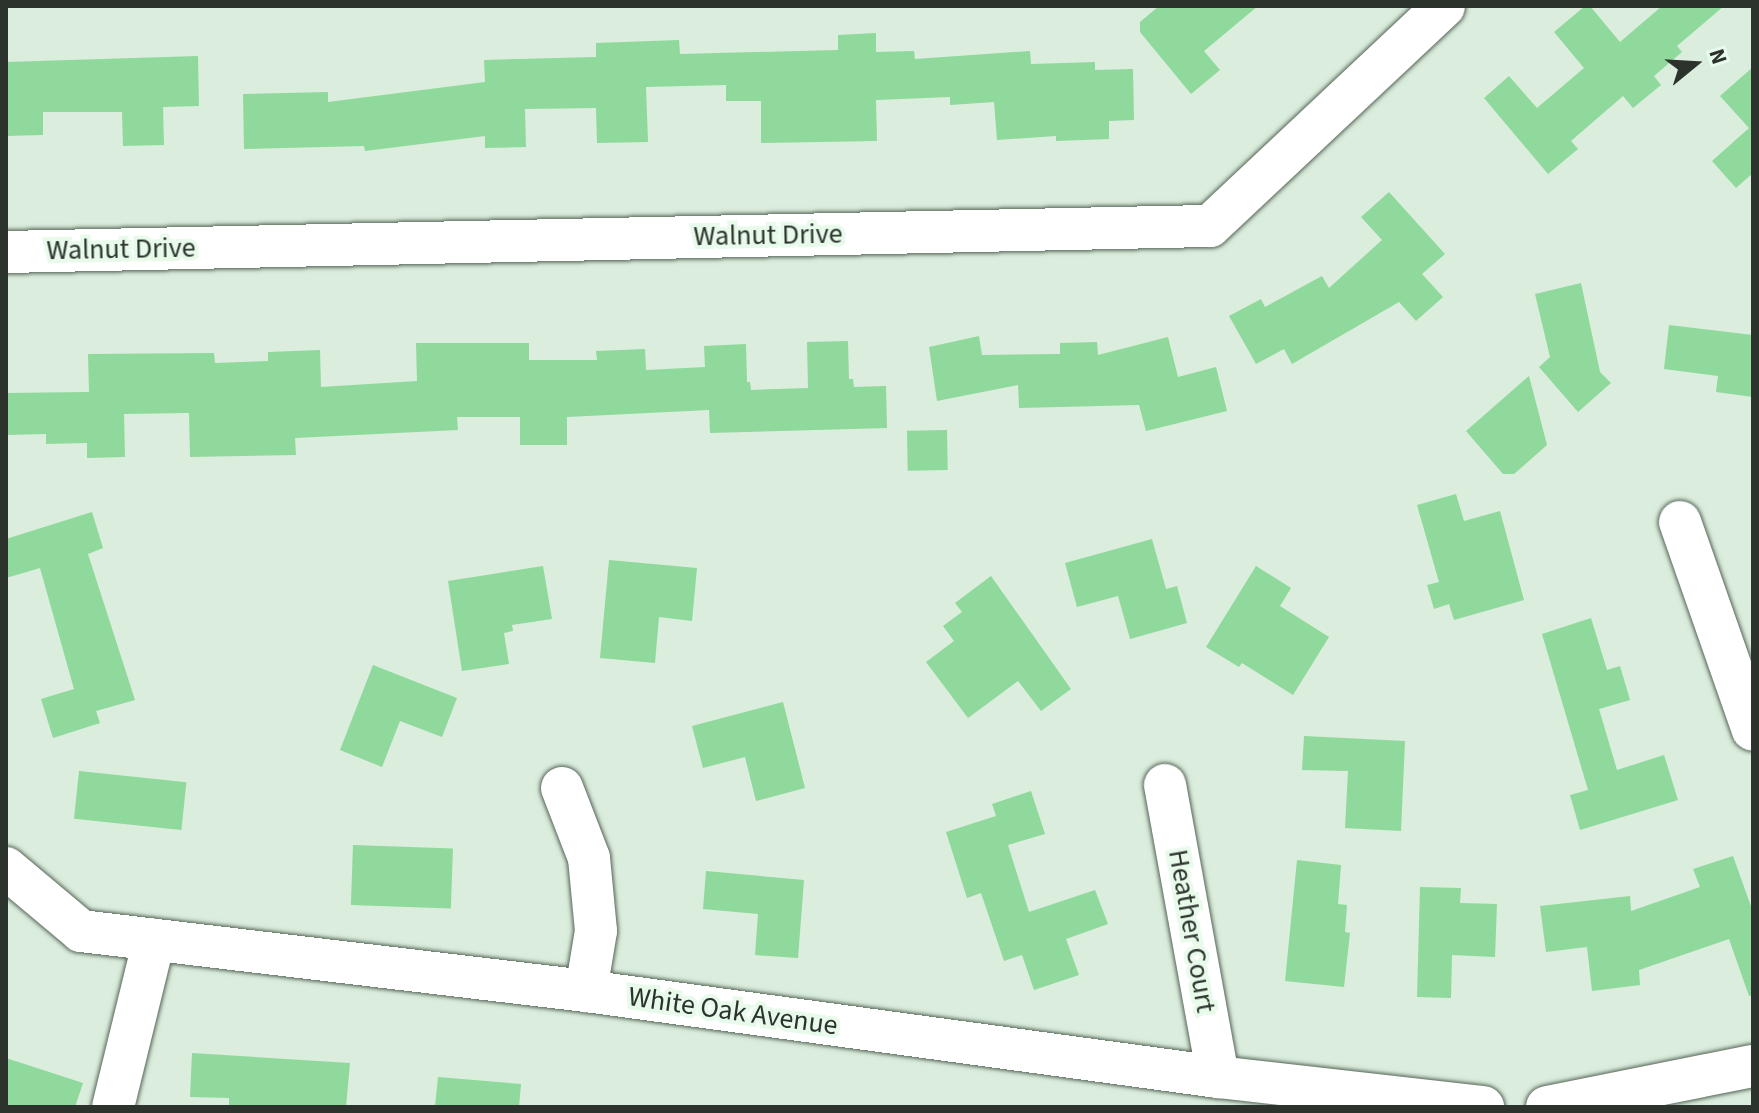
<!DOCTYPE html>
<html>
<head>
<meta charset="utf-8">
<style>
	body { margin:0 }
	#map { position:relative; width:1759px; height:1113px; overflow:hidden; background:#dbeddd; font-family:"Source Sans 3",sans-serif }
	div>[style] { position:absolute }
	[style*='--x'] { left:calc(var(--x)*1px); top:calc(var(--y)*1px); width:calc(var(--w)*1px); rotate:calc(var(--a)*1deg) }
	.building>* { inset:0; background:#8ed99b; transform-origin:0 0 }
	.roads { filter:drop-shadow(0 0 2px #556557) drop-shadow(0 0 2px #556557) }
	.minor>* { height:42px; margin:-21px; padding:0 21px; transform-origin:21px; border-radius:21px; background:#fff }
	span { translate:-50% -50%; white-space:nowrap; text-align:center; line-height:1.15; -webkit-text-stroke:8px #e8faea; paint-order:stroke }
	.street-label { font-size:28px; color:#2c332d }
	.frame { position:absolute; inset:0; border:8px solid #2c332d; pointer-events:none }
	.north { position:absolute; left:1655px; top:24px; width:80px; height:80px; -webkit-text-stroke:6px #e8faea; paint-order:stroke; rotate:72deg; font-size:22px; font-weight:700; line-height:32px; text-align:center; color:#2c332d }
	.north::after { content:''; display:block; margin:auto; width:28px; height:36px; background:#2c332d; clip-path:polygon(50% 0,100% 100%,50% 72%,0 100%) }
</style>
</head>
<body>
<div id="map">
	<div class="building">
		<i style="clip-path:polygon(1159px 6px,1258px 6px,1204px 51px,1220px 70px,1191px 94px,1140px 32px,1140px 22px)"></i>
		<i style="clip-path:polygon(1585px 6px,1590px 6px,1620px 42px,1662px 6px,1724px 6px,1677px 46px,1682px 52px,1654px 76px,1661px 85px,1633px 108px,1623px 96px,1571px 141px,1578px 149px,1548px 174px,1484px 98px,1509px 76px,1537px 108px,1584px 68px,1554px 32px)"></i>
		<i style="clip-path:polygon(876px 33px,876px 52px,914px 51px,915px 59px,1030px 51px,1031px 64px,1095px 62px,1095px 70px,1133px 69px,1134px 120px,1109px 121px,1109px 139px,1056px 141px,1056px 136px,997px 140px,994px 102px,950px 105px,950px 97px,876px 100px,877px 141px,761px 143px,761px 101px,726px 101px,726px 85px,646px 87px,648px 142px,597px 143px,596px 108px,525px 109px,526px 147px,485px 148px,485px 136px,365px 151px,364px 146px,244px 149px,243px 94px,328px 92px,328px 102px,485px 82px,484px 60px,596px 57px,596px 43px,679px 40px,680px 54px,838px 50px,838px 35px)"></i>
		<i style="clip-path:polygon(198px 56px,199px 106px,163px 107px,164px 145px,123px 146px,122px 112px,43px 112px,43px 135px,6px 136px,6px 62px)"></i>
		<i style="clip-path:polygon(1753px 67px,1753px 173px,1736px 188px,1712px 161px,1749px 128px,1720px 96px)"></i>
		<i style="clip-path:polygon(1389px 192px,1445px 254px,1422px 274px,1443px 297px,1416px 321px,1399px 302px,1292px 364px,1284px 349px,1256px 364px,1229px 316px,1261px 299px,1265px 307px,1322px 276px,1329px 288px,1382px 240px,1361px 217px)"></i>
		<i style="clip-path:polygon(1581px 283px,1600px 372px,1611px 383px,1578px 412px,1539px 367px,1550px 357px,1535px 294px)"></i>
		<i style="clip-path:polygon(1669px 325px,1753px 335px,1753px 397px,1716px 392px,1718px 376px,1664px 369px)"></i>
		<i style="clip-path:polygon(979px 336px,982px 355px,1060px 354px,1060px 343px,1097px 342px,1098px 355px,1168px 337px,1178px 377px,1216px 367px,1227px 411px,1146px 431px,1139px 405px,1019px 408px,1018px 385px,937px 401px,929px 347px)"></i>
		<i style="clip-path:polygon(848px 341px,849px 379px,853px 379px,854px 387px,886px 386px,887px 428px,710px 433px,709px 410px,567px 417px,567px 445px,520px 445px,520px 417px,457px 417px,458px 430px,295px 438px,296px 455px,190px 457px,189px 413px,124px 414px,125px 457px,87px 458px,87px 443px,46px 444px,46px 434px,6px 435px,6px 393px,89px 392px,88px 354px,214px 353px,215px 363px,268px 361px,268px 352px,320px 350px,321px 387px,417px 381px,416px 343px,529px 343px,529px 360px,597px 360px,596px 351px,645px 349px,646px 370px,705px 367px,704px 346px,746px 344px,747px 382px,750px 382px,751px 390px,808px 388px,807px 342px)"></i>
		<i style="clip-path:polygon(1529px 376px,1547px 445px,1514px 474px,1503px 474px,1466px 431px)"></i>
		<i style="left:947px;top:430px;width:40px;height:40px;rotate:89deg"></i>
		<i style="clip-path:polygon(1456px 494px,1464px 521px,1500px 511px,1524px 600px,1454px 620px,1449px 604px,1434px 609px,1427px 585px,1439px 582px,1417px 505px)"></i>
		<i style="clip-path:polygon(92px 512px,103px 548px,88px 554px,135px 700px,96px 711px,100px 723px,53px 738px,41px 699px,74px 689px,40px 568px,6px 578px,6px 539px)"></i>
		<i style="clip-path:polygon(1152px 539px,1166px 589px,1177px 586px,1187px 623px,1130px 639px,1118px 596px,1077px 607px,1065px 563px)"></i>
		<i style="clip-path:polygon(609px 560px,697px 568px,692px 621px,659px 617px,655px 663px,600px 658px)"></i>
		<i style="clip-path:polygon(543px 566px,552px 619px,512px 625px,513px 631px,504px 633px,509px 664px,462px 671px,448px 581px)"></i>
		<i style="clip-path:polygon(1256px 566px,1291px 588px,1280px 606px,1329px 637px,1293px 695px,1242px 663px,1239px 667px,1206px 647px)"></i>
		<i style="clip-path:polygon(991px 576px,1071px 689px,1041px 711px,1018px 681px,968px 718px,926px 662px,954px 641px,943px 626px,962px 612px,955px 603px)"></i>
		<i style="clip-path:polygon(1591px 618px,1607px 670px,1620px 666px,1630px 700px,1599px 709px,1617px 770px,1664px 755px,1678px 800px,1580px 830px,1570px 795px,1588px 790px,1542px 634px)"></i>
		<i style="clip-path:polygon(373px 665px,457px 698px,442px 737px,400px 721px,382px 767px,340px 750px)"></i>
		<i style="clip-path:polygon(783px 702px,805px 788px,756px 801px,745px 757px,703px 768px,692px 726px)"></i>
		<i style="clip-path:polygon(1304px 736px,1405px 741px,1401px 831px,1345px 828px,1348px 771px,1302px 770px)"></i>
		<i style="left:79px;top:771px;width:108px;height:48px;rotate:6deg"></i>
		<i style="clip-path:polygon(1031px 791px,1045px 834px,1008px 845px,1029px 912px,1095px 890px,1108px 924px,1066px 939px,1079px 975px,1034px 990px,1022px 955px,1004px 961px,981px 893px,967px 898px,946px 832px,996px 816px,992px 804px)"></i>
		<i style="left:353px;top:845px;width:100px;height:60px;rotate:2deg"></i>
		<i style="clip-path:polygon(1733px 856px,1753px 912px,1753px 995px,1749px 996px,1729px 939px,1639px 970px,1640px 985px,1592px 991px,1587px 947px,1546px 952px,1540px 906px,1630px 896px,1631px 911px,1700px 887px,1693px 869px)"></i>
		<i style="clip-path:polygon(1297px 860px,1341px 865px,1338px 904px,1347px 905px,1345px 932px,1350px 933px,1344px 987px,1285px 981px)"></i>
		<i style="clip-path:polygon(706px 871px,804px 880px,798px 958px,755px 955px,758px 914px,703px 909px)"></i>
		<i style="clip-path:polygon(1420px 887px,1461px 888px,1460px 903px,1497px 904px,1495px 957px,1452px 955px,1451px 998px,1417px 997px)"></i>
		<i style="clip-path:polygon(192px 1053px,350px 1063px,346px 1107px,229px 1107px,229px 1098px,190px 1097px)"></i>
		<i style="clip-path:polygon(6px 1058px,83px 1083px,75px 1107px,6px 1107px)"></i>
		<i style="clip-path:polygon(438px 1077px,521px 1084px,519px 1107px,435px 1107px)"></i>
	</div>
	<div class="roads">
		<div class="minor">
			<i style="--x:6;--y:252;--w:1204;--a:-1.24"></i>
			<i style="--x:1210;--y:226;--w:321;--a:-43.2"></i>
			<i style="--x:1680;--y:522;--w:220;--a:70.7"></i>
			<i style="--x:1165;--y:785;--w:297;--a:79.7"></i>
			<i style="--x:562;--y:788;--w:75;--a:68.9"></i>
			<i style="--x:589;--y:858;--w:73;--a:84.5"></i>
			<i style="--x:596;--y:931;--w:61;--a:99.5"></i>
			<i style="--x:6;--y:868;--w:98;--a:40"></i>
			<i style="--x:81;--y:931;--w:509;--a:6.78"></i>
			<i style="--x:586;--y:991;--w:638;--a:7.75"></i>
			<i style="--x:1218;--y:1077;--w:267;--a:6.5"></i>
			<i style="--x:113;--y:1107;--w:172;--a:-76.2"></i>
			<i style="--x:1547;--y:1107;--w:210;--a:-11.3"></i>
		</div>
	</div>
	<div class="street-label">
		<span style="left:768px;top:235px;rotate:-1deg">Walnut Drive</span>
		<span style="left:121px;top:249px;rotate:-1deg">Walnut Drive</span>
		<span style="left:1192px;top:931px;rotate:80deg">Heather Court</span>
		<span style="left:733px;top:1011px;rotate:8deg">White Oak Avenue</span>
	</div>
	<div class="frame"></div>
	<div class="north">N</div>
</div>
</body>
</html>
